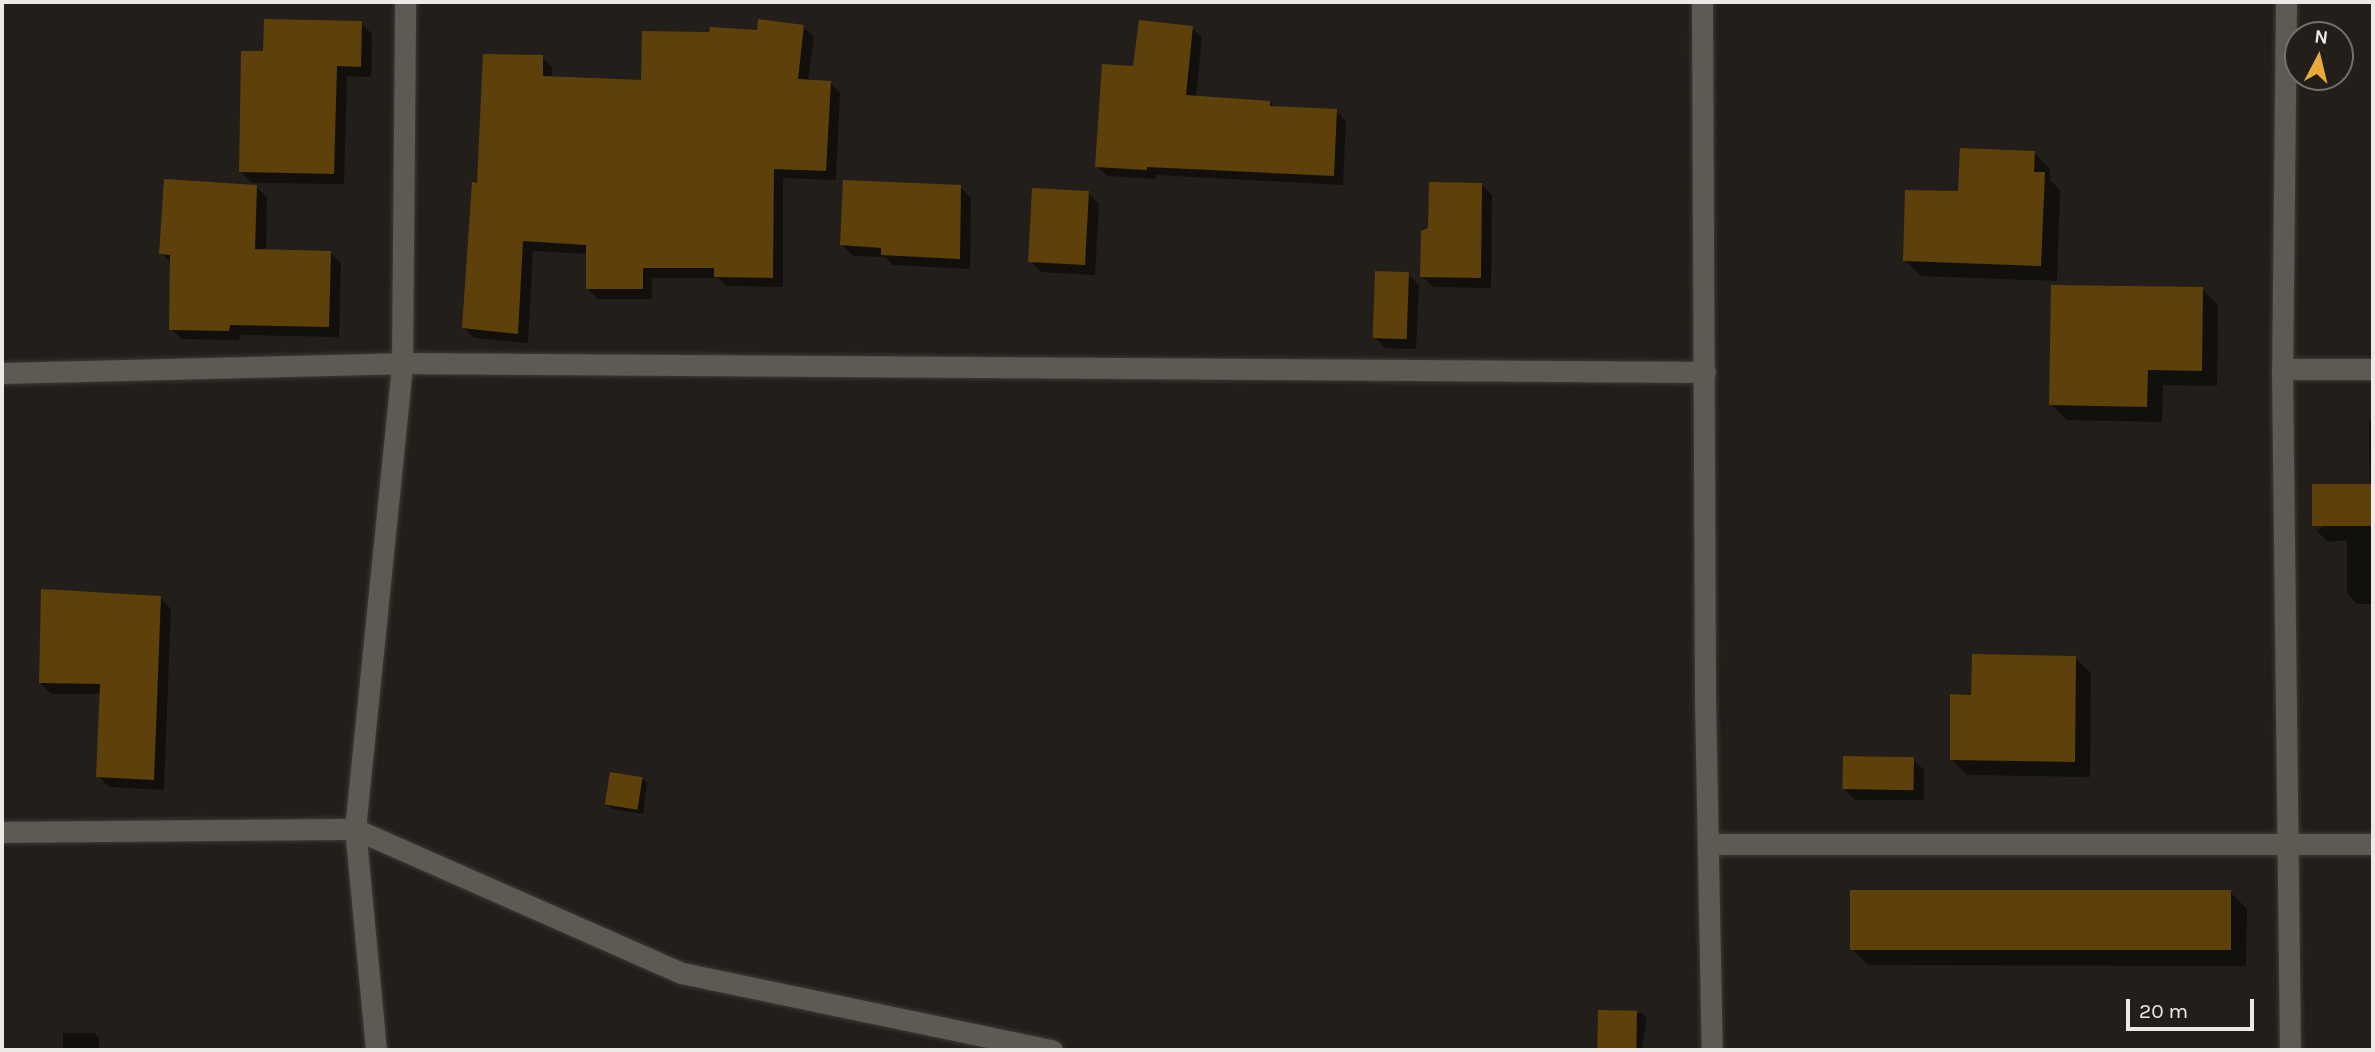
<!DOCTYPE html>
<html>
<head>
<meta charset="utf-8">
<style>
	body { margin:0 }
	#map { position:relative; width:2375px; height:1052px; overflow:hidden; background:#221e1a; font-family:Karla,sans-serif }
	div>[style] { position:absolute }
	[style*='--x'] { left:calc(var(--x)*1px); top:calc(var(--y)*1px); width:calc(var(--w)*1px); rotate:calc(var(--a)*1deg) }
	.shadow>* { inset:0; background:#0007 }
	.building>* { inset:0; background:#5e400b; transform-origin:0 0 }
	.roads { filter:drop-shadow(0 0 2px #3c3a36) drop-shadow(0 0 2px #3c3a36) }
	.minor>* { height:21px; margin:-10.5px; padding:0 10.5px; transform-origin:10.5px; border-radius:10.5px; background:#5d5953 }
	span { translate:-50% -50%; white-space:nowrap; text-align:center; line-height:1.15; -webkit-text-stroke:6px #221e1a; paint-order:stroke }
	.frame { position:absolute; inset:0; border:4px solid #ece9e6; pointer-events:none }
	.north { position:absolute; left:2284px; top:21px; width:70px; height:70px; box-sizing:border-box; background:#221e1a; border:2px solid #736f6c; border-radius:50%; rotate:7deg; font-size:19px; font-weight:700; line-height:28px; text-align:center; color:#ece9e6 }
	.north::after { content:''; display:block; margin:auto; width:24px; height:32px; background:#eaaa39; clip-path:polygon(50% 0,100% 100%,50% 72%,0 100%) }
	.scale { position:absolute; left:2126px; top:999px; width:128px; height:32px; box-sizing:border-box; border:4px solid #ece9e6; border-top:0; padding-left:9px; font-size:21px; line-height:24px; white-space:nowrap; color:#ece9e6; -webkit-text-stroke:5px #221e1a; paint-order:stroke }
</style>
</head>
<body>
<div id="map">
	<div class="shadow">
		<i style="clip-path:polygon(361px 23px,372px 34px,371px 77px,347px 76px,344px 184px,252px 183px,241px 172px,265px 53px)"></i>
		<i style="clip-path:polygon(803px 27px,814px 37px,808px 81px,830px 82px,840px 93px,836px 180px,783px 178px,783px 287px,726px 286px,718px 278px,652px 278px,652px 299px,598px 299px,588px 289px,588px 254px,533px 251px,528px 343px,474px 338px,464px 328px,479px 185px,542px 57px,552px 67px,552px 78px,642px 82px,711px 34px)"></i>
		<i style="clip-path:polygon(1192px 28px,1202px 37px,1196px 98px,1270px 102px,1275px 108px,1336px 111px,1346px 121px,1343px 185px,1156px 175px,1156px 179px,1107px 176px,1097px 167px,1135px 68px)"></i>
		<i style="clip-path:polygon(2034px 153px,2050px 169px,2050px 180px,2060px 190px,2057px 281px,1921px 276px,1905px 261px,1959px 193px)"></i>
		<i style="clip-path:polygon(1481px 184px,1492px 195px,1491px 288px,1433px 287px,1422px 276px,1430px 229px)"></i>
		<i style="clip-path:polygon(256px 187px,267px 197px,266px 251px,330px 253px,341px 263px,339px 337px,240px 335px,239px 340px,182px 339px,171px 329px,172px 264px,161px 253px)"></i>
		<i style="clip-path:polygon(960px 187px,971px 198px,970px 269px,893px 265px,885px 257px,853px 256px,842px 245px)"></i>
		<i style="clip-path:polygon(1088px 193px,1099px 204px,1095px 275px,1041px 272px,1030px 261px)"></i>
		<i style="clip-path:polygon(1408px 274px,1419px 285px,1416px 349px,1385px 348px,1374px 337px)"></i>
		<i style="clip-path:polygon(2202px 289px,2218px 305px,2217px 386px,2163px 385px,2162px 422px,2067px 420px,2051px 405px)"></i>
		<i style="clip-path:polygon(2369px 421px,2373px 421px,2373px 604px,2357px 604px,2347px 593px,2347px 540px,2328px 542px,2317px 531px,2370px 486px)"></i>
		<i style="clip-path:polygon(160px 598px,171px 609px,164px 790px,109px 787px,98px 776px,101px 694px,51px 694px,40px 683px)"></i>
		<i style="clip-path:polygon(2075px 658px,2091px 673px,2090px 777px,1967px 775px,1951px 759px,1973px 696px)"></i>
		<i style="clip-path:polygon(1913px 759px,1924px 770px,1924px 800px,1855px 800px,1844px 789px)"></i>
		<i style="clip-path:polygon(642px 778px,647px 783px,643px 814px,612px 809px,607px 804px)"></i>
		<i style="clip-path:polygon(2231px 893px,2247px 909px,2246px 966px,1868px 965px,1852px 949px)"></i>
		<i style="clip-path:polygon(1600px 1012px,1641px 1013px,1647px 1018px,1642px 1050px,1599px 1050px)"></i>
		<i style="clip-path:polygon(63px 1033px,94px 1033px,99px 1038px,99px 1050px,63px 1050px)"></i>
	</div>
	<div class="building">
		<i style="clip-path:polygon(264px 19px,362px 21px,361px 67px,337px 66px,334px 174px,239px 172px,241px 51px,263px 51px)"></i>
		<i style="clip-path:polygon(758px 19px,804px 25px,798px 79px,831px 81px,826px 171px,774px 169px,773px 278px,714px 277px,714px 268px,643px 268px,643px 289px,586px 289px,586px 245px,523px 241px,518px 334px,462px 328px,472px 182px,477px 183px,483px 54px,543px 55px,543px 76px,641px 80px,642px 31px,709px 32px,710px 27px,757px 30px)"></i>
		<i style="clip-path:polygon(1139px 20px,1193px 26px,1186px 95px,1270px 101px,1270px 106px,1337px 109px,1334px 176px,1147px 167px,1147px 170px,1095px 167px,1102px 64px,1133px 66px)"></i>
		<i style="clip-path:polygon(1960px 148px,2035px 151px,2034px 172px,2045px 172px,2041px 266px,1903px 261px,1905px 190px,1958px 191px)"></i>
		<i style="clip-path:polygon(164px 179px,257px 185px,255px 249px,331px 251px,329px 327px,230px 325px,229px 331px,169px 330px,170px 255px,159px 254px)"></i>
		<i style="clip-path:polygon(843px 180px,961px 185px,960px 259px,881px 255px,881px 248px,840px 245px)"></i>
		<i style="clip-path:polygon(1429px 182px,1482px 183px,1481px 278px,1420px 277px,1421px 231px,1428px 228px)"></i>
		<i style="left:1032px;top:188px;width:57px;height:74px;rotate:3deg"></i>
		<i style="left:1375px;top:271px;width:34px;height:67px;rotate:2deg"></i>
		<i style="clip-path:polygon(2051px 285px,2203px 287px,2202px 371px,2148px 370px,2147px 407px,2049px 405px)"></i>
		<i style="left:2373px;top:484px;width:42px;height:61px;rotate:90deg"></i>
		<i style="clip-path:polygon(41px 589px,161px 596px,154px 780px,96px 777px,100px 684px,39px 683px)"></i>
		<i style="clip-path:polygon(1972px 654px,2076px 656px,2075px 762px,1950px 760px,1950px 694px,1971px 695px)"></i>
		<i style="left:1843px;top:756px;width:71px;height:33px;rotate:1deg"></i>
		<i style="left:610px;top:772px;width:33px;height:33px;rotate:9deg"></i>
		<i style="left:1850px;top:890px;width:381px;height:60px"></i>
		<i style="left:1598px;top:1010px;width:39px;height:40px;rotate:1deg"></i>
	</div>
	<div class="roads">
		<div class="minor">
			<i style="--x:1702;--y:2;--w:698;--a:89.75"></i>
			<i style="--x:1705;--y:700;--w:350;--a:88.9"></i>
			<i style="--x:2286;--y:2;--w:367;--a:90.6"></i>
			<i style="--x:2282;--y:369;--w:681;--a:89.33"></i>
			<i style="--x:2282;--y:369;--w:91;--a:0"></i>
			<i style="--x:2;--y:373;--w:400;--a:-1.4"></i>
			<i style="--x:402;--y:363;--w:1303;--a:0.4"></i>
			<i style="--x:2;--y:832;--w:353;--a:-0.5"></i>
			<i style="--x:355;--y:829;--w:357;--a:23.8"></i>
			<i style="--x:682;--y:973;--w:378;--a:11.8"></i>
			<i style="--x:1710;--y:844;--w:663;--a:0"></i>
			<i style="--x:376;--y:1050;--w:222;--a:-95.4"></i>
			<i style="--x:355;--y:829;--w:468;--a:-84.2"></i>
			<i style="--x:402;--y:363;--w:361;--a:-89.5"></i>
		</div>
	</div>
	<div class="frame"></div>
	<div class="north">N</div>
	<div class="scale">20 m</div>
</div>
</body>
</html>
